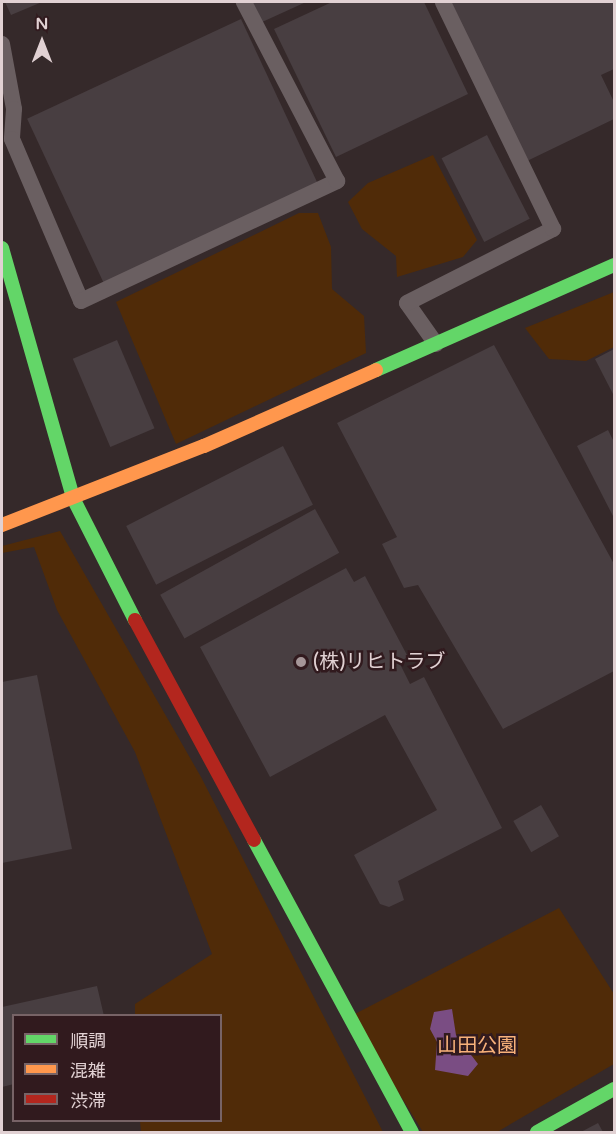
<!DOCTYPE html>
<html>
<head>
<meta charset="utf-8">
<style>
	body { margin:0 }
	#map { position:relative; width:616px; height:1134px; overflow:hidden; background:#35292a; font-family:"Varela Round","Noto Sans JP",sans-serif }
	div>[style] { position:absolute }
	[style*='--x'] { left:calc(var(--x)*1px); top:calc(var(--y)*1px); width:calc(var(--w)*1px); rotate:calc(var(--a)*1deg) }
	.green>* { inset:0; background:#502b08 }
	.water>* { inset:0; background:#7a4d83 }
	.building>* { inset:0; background:#483e41; transform-origin:0 0 }
	.street>* { height:16px; margin:-8px; padding:0 8px; transform-origin:8px; border-radius:8px; background:#6a5f61 }
	.fast>* { height:14px; margin:-7px; padding:0 7px; transform-origin:7px; border-radius:7px; background:#63d668 }
	.slow>* { height:14px; margin:-7px; padding:0 7px; transform-origin:7px; border-radius:7px; background:#ff974d }
	.jam>* { height:14px; margin:-7px; padding:0 7px; transform-origin:7px; border-radius:7px; background:#b3261e }
	.dots>* { width:16px; height:16px; translate:-50% -50%; box-sizing:border-box; border:3px solid #311a1e; border-radius:50% }
	span { translate:-50% -50%; white-space:nowrap; text-align:center; line-height:1.15; -webkit-text-stroke:5px #311a1e; paint-order:stroke }
	.poi-label { font-size:20px; color:#e1d1d3 }
	.left { translate:0 -50%; text-align:left }
	.park-label { font-size:20px; color:#f8b17a }
	.frame { position:absolute; inset:0; border:3px solid #e1d1d3; pointer-events:none }
	.legend { position:absolute; left:12px; top:1014px; width:210px; height:108px; box-sizing:border-box; background:#311a1e; border:2px solid #776366; margin:0; padding:8px 10px; list-style:none; font-size:18px; color:#e1d1d3 }
	.legend li { display:flex; align-items:center; gap:12px; height:30px }
	.legend b { width:30px; border:2px solid #776366 }
	.north { position:absolute; left:12px; top:12px; width:60px; height:60px; -webkit-text-stroke:4px #311a1e; paint-order:stroke; rotate:0deg; font-size:16px; font-weight:700; line-height:24px; text-align:center; color:#e1d1d3 }
	.north::after { content:''; display:block; margin:auto; width:21px; height:27px; background:#e1d1d3; clip-path:polygon(50% 0,100% 100%,50% 72%,0 100%) }
</style>
</head>
<body>
<div id="map">
	<div class="green">
		<i style="clip-path:polygon(433px 155px,477px 240px,463px 257px,397px 277px,396px 256px,362px 229px,348px 202px,368px 183px)"></i>
		<i style="clip-path:polygon(299px 213px,318px 213px,331px 247px,332px 289px,364px 316px,366px 353px,176px 444px,116px 302px)"></i>
		<i style="clip-path:polygon(614px 292px,614px 347px,586px 361px,549px 359px,525px 328px)"></i>
		<i style="clip-path:polygon(60px 531px,201px 777px,383px 1132px,141px 1132px,140px 1121px,220px 1120px,220px 1016px,135px 1015px,135px 1004px,212px 954px,135px 752px,57px 610px,34px 547px,2px 553px,2px 546px)"></i>
		<i style="clip-path:polygon(559px 908px,614px 994px,614px 1064px,497px 1132px,423px 1132px,351px 1016px)"></i>
	</div>
	<div class="water">
		<i style="clip-path:polygon(452px 1009px,456px 1035px,478px 1064px,468px 1076px,435px 1070px,437px 1042px,430px 1029px,434px 1012px)"></i>
	</div>
	<div class="building">
		<i style="clip-path:polygon(5px 2px,42px 2px,11px 15px)"></i>
		<i style="clip-path:polygon(249px 2px,306px 2px,260px 23px)"></i>
		<i style="clip-path:polygon(332px 2px,424px 2px,468px 94px,336px 157px,274px 29px)"></i>
		<i style="clip-path:polygon(451px 2px,614px 2px,614px 69px,601px 75px,614px 102px,614px 119px,527px 161px)"></i>
		<i style="left:241px;top:19px;width:181px;height:236px;rotate:65deg"></i>
		<i style="left:487px;top:135px;width:94px;height:51px;rotate:63deg"></i>
		<i style="left:117px;top:340px;width:96px;height:48px;rotate:67deg"></i>
		<i style="clip-path:polygon(494px 345px,614px 564px,614px 671px,503px 729px,418px 585px,404px 588px,382px 544px,397px 537px,337px 423px)"></i>
		<i style="clip-path:polygon(614px 349px,614px 396px,595px 359px)"></i>
		<i style="clip-path:polygon(608px 430px,614px 442px,614px 518px,577px 446px)"></i>
		<i style="left:283px;top:446px;width:66px;height:176px;rotate:63deg"></i>
		<i style="left:315px;top:509px;width:50px;height:177px;rotate:61deg"></i>
		<i style="clip-path:polygon(346px 568px,354px 582px,365px 576px,408px 657px,399px 662px,410px 684px,424px 677px,502px 828px,398px 881px,404px 900px,389px 907px,380px 904px,354px 855px,437px 810px,385px 715px,270px 777px,200px 647px)"></i>
		<i style="clip-path:polygon(37px 675px,72px 849px,2px 863px,2px 682px)"></i>
		<i style="left:541px;top:805px;width:36px;height:32px;rotate:60deg"></i>
		<i style="clip-path:polygon(97px 986px,104px 1016px,14px 1016px,14px 1084px,2px 1087px,2px 1007px)"></i>
		<i style="clip-path:polygon(598px 1123px,603px 1132px,581px 1132px)"></i>
	</div>
	<div class="street">
		<i style="--x:2;--y:44;--w:66;--a:79.5"></i>
		<i style="--x:14;--y:109;--w:30;--a:94"></i>
		<i style="--x:12;--y:139;--w:176;--a:66.9"></i>
		<i style="--x:81;--y:301;--w:283;--a:-25.1"></i>
		<i style="--x:337;--y:181;--w:202;--a:-117.5"></i>
		<i style="--x:436;--y:344;--w:50;--a:-125.3"></i>
		<i style="--x:407;--y:303;--w:164;--a:-26.9"></i>
		<i style="--x:553;--y:229;--w:252;--a:-115.9"></i>
	</div>
	<div class="fast">
		<i style="--x:2;--y:248;--w:262;--a:74.1"></i>
		<i style="--x:74;--y:500;--w:135;--a:63.1"></i>
		<i style="--x:376;--y:370;--w:260;--a:-23.8"></i>
		<i style="--x:254;--y:840;--w:332;--a:61.6"></i>
		<i style="--x:537;--y:1132;--w:88;--a:-29.2"></i>
	</div>
	<div class="slow">
		<i style="--x:2;--y:525;--w:217;--a:-21.4"></i>
		<i style="--x:204;--y:446;--w:188;--a:-23.8"></i>
	</div>
	<div class="jam">
		<i style="--x:135;--y:620;--w:250;--a:61.6"></i>
	</div>
	<div class="dots">
		<i style="left:301px;top:662px;background:#a59698"></i>
	</div>
	<div class="poi-label">
		<span class="left" style="left:313px;top:662px">(株)リヒトラブ</span>
	</div>
	<div class="park-label">
		<span style="left:477px;top:1046px">山田公園</span>
	</div>
	<div class="frame"></div>
	<ul class="legend">
	<li><b style="height:8px;background:#63d668"></b>順調</li>
	<li><b style="height:8px;background:#ff974d"></b>混雑</li>
	<li><b style="height:8px;background:#b3261e"></b>渋滞</li>
	</ul>
	<div class="north">N</div>
</div>
</body>
</html>
